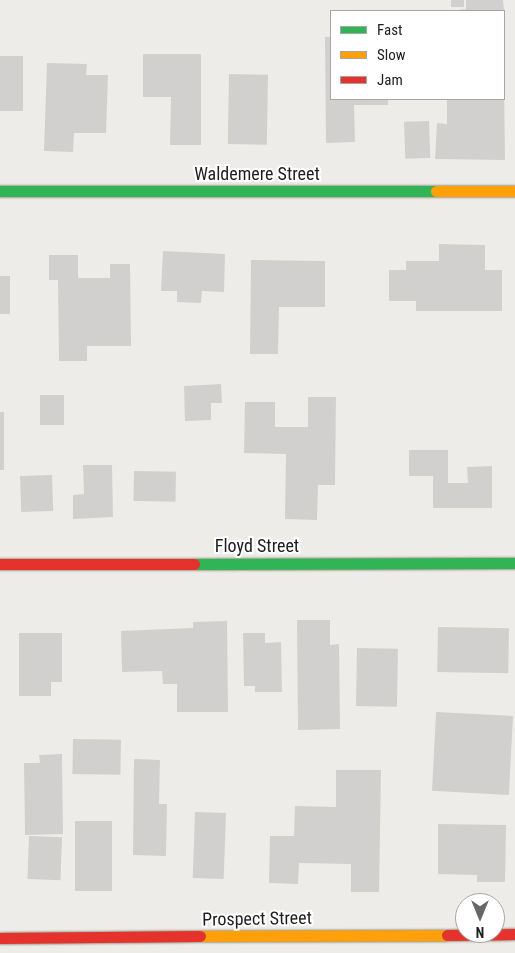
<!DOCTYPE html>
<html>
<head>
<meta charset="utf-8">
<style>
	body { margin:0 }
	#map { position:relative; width:515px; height:953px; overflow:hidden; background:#eeece9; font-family:"Roboto Condensed",sans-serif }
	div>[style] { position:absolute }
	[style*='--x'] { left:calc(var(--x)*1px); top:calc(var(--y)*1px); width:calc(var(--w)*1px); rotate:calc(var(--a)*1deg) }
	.building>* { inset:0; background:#d2d0ce; transform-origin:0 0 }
	.roads { filter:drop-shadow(0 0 1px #989782) drop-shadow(0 0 1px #989782) }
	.fast>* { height:11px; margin:-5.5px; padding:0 5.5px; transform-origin:5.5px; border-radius:5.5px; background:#30b455 }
	.slow>* { height:11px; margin:-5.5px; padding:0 5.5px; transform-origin:5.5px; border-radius:5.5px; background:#ff9f0a }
	.jam>* { height:11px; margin:-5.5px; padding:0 5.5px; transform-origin:5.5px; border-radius:5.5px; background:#e5322d }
	span { translate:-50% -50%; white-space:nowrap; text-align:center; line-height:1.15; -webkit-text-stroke:4px #fff; paint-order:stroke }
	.street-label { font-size:18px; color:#202020 }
	.legend { position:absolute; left:330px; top:10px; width:175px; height:90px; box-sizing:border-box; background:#fff; border:1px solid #a6a6a6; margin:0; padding:6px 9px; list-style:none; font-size:15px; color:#202020 }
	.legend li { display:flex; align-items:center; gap:10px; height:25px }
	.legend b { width:25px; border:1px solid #a6a6a6 }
	.north { position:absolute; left:455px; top:893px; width:50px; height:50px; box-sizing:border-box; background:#fff; border:1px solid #a6a6a6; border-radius:50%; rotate:180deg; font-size:14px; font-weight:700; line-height:20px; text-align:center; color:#202020 }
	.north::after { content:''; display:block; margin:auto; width:18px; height:22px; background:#686766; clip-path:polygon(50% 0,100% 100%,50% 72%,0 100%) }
</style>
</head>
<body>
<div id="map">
	<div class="building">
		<i style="left:451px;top:0;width:13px;height:7px"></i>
		<i style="clip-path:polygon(466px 0,503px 0,504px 11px,451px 11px,466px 9px)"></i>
		<i style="clip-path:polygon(325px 37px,331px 37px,331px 99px,388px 99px,388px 105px,354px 105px,355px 142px,326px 143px)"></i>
		<i style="clip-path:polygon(143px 54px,201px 54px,201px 145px,170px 145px,171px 97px,143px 97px)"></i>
		<i style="left:0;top:56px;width:23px;height:55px"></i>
		<i style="clip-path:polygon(47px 63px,87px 64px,86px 75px,108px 75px,106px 133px,74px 133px,73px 152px,44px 151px)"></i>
		<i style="left:229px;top:74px;width:39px;height:70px;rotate:1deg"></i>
		<i style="clip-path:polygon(504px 86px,505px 160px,435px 159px,437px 123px,447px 124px,447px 99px,504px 99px)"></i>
		<i style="left:429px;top:121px;width:37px;height:25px;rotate:88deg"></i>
		<i style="clip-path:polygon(439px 244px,485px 245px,485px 270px,502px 270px,502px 311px,416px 311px,416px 301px,389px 301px,389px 270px,406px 270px,406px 261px,439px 261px)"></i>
		<i style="clip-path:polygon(163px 251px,225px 254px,224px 292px,202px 291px,201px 303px,177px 302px,177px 291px,161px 291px)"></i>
		<i style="clip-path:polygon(49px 255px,78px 255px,78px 278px,110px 278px,110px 264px,130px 264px,131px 346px,87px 346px,87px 361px,59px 361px,58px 280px,49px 280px)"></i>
		<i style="clip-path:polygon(251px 260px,325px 261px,325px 307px,279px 307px,278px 354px,250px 354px)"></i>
		<i style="left:0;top:276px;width:10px;height:38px"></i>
		<i style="clip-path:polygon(221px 384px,222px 403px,211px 403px,211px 420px,185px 421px,184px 386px)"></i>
		<i style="left:40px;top:395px;width:24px;height:30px"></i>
		<i style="clip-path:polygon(308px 397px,336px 397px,335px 485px,318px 485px,317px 520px,285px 519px,286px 454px,244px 453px,245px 402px,275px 402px,275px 427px,308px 427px)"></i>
		<i style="left:0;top:412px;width:4px;height:58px"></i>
		<i style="clip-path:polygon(409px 450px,448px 450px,448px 483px,468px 483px,467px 467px,492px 466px,492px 508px,433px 508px,433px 476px,409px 476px)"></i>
		<i style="clip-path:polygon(83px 465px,112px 465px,113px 517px,73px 519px,73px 495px,84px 494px)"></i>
		<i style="left:134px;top:471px;width:42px;height:30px;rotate:1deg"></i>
		<i style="left:52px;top:475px;width:36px;height:32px;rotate:88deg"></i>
		<i style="clip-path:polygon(297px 620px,330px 620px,330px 645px,339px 644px,340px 729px,298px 730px)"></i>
		<i style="clip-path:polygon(227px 621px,228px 712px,177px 712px,177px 684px,163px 684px,162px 671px,122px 672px,121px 631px,193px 628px,193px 622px)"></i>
		<i style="left:438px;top:627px;width:71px;height:45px;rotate:1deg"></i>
		<i style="clip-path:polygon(19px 633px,62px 633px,62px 682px,51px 682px,51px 696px,19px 696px)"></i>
		<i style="clip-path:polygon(243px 633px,265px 633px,265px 643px,281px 642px,282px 692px,255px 692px,255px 686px,244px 686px)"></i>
		<i style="left:357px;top:648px;width:41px;height:58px;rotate:1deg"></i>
		<i style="left:513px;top:716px;width:79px;height:77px;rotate:93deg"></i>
		<i style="left:73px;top:739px;width:48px;height:35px;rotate:1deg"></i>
		<i style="clip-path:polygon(62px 754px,63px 834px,25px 835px,24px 763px,40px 763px,39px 755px)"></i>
		<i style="clip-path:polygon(134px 759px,160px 760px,159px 804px,167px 804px,166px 856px,133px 855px)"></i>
		<i style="clip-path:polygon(336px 770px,381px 770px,379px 892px,351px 892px,351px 864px,299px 863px,298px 884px,269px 883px,270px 836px,294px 836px,295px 806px,336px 807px)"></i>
		<i style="left:195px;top:812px;width:31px;height:66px;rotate:2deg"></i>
		<i style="left:75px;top:821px;width:37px;height:70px"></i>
		<i style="clip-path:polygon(438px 824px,506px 825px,505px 882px,477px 882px,477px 875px,438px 874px)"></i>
		<i style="left:29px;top:836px;width:33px;height:43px;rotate:2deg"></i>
	</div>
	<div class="roads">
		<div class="fast">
			<i style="--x:0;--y:191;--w:436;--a:0"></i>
			<i style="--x:194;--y:564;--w:321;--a:-0.2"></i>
		</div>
		<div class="slow">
			<i style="--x:436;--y:191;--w:79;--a:0"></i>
			<i style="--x:200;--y:936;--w:247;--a:-0.2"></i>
		</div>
		<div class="jam">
			<i style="--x:0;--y:564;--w:194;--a:0"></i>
			<i style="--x:447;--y:935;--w:68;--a:-0.8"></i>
			<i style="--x:0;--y:938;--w:200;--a:-0.6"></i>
		</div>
	</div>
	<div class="street-label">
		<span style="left:257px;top:174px">Waldemere Street</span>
		<span style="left:257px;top:546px">Floyd Street</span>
		<span style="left:257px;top:919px;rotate:-1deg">Prospect Street</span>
	</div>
	<ul class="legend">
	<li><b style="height:6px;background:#30b455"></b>Fast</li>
	<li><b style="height:6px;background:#ff9f0a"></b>Slow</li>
	<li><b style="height:6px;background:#e5322d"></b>Jam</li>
	</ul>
	<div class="north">N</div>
</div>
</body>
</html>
